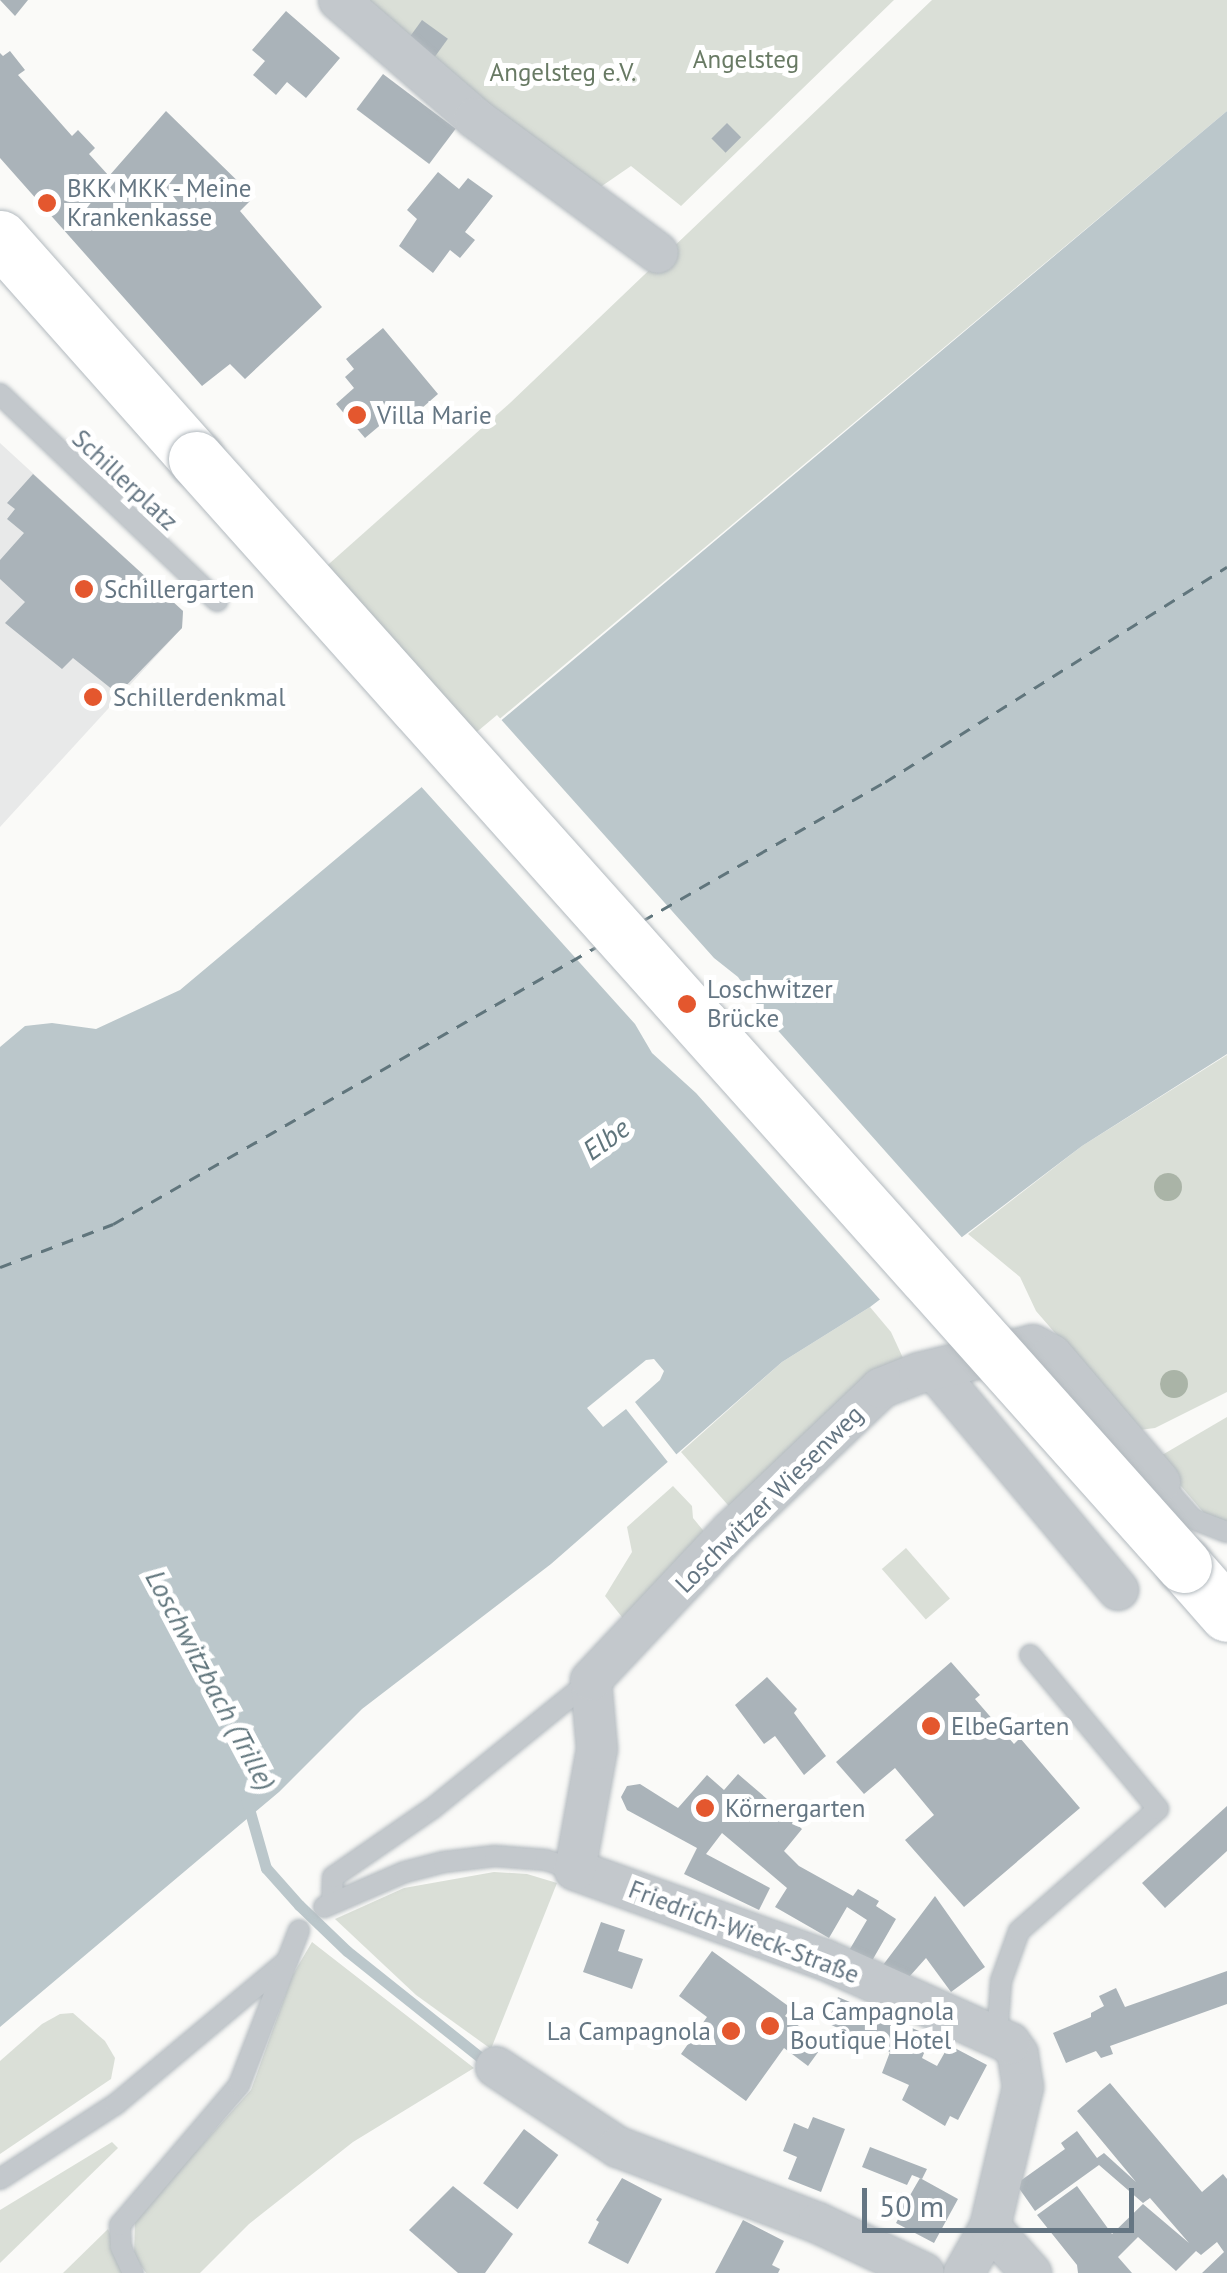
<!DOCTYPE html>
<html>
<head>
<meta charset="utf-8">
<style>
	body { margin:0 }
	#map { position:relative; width:1227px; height:2273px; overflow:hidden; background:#fafaf8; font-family:"PT Sans",sans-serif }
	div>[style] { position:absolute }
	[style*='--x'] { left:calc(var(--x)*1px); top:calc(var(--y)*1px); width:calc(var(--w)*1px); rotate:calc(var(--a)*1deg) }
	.built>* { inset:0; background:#e8e9e9 }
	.green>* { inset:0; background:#dadfd7; transform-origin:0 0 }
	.water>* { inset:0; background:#bbc7cb }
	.pier>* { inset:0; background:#fafaf8 }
	.stream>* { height:11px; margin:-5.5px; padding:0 5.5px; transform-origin:5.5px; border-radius:5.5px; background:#bbc7cb }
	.ferry>* { height:2.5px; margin-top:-1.25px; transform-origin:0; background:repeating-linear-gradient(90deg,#60757c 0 12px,transparent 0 22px) }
	.building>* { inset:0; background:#aab3b9; transform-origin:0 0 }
	.roads { filter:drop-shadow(0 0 2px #b3babf) drop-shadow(0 0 2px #b3babf) }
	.lane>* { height:20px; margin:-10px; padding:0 10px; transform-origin:10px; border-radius:10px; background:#c3c8cc }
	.street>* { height:40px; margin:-20px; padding:0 20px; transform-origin:20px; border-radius:20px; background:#c3c8cc }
	.secondary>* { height:55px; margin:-27.5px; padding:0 27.5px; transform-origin:27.5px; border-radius:27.5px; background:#fff }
	.bridges { filter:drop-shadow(0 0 2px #b3babf) drop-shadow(0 0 2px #b3babf) }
	.secondary-bridge>* { height:55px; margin:-27.5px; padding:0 27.5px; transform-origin:27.5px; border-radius:27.5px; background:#fff }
	.trees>* { width:28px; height:28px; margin:-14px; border-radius:50%; background:#aab4a7 }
	.dots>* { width:28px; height:28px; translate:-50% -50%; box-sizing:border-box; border:5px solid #fff; border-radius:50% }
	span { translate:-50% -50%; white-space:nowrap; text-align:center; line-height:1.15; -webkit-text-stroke:10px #fff; paint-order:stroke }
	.park-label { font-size:25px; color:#687a64 }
	.poi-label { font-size:25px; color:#657683 }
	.left { translate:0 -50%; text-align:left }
	.right { translate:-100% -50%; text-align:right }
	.street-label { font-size:25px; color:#657683 }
	.water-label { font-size:28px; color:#60757c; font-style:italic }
	.scale { position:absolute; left:862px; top:2188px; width:272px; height:45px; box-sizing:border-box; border:5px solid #657683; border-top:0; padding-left:12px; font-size:30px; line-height:35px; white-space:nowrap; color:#657683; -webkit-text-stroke:8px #fff; paint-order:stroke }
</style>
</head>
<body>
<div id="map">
	<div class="built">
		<i style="clip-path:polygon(0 443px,183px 611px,182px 628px,0 827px)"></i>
	</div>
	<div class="green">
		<i style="clip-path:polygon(357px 0,894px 0,681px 206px,631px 166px,599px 188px,403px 44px)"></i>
		<i style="clip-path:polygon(932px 0,1227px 0,1227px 111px,466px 747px,321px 571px,510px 403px)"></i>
		<i style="clip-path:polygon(1227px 1055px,1227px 1392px,1155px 1428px,1139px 1430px,1036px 1311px,1020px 1277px,968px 1234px,1082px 1146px)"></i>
		<i style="clip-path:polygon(870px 1307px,891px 1332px,903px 1358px,735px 1513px,681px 1452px,782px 1362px)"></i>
		<i style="clip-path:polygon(1227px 1417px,1227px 1540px,1157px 1458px)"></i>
		<i style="clip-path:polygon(673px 1486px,692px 1506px,693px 1518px,711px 1540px,626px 1622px,605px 1596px,632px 1552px,627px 1527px)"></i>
		<i style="left:906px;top:1548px;width:67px;height:32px;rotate:49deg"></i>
		<i style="clip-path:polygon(494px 1872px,527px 1874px,557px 1883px,491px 2049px,416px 1995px,335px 1919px,404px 1888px)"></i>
		<i style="clip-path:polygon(312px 1942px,474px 2068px,353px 2142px,249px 2224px,200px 2273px,146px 2273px,134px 2256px,135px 2219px,251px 2090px,292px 1976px)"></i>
		<i style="clip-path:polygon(73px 2013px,105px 2041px,115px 2058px,111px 2079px,0 2154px,0 2061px,42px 2024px,60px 2014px)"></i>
		<i style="clip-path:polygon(112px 2142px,118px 2148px,0 2263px,0 2210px)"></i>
		<i style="clip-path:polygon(108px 2229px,127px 2273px,63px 2273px)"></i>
	</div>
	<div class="water">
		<i style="clip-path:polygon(1227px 111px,1227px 1054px,1082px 1146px,870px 1307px,782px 1362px,551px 1564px,362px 1709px,279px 1792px,0 2027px,0 1047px,25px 1026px,52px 1023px,96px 1029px,180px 990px)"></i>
	</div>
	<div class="pier">
		<i style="clip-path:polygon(497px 715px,714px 958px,738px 977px,765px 1016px,966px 1242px,883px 1303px,696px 1093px,652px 1053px,635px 1024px,417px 782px)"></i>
		<i style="clip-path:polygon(654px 1359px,664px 1371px,660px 1380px,635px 1402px,680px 1459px,671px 1466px,626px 1409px,603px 1427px,587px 1408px,646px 1360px)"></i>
	</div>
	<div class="stream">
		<i style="--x:246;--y:1798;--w:73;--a:74.1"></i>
		<i style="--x:266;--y:1868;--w:50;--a:48.3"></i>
		<i style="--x:299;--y:1905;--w:66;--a:43.8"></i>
		<i style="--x:347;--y:1951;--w:176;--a:38.6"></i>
	</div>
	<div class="ferry">
		<i style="--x:642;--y:921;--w:280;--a:-29.8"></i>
		<i style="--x:885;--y:782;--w:404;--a:-32.2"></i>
		<i style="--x:0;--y:1267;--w:121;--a:-20.8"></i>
		<i style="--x:113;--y:1224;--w:557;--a:-29.83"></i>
	</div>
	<div class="building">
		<i style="clip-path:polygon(0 0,28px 0,15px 16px)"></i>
		<i style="clip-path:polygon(286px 11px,340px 58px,306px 98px,287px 82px,276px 95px,253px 75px,265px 61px,252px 50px)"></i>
		<i style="left:422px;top:20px;width:32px;height:24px;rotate:36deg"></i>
		<i style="clip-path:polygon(10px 51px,25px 70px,18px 75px,72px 136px,78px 130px,95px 148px,89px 154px,109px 176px,166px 111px,254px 197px,240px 211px,322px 307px,245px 379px,230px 364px,202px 386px,0 158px,0 53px,3px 56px)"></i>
		<i style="left:383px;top:74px;width:91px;height:44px;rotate:37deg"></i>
		<i style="left:727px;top:123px;width:20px;height:22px;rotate:45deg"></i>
		<i style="clip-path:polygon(438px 172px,459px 189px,468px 178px,493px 196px,465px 232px,475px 240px,460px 258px,450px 250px,433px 273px,399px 246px,417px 219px,407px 210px)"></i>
		<i style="clip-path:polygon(383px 328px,438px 394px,406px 422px,397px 411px,365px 438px,336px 404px,354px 388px,345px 377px,354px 369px,346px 359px)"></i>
		<i style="clip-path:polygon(33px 474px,183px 611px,182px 628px,118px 694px,73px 658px,62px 669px,5px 623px,25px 602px,0 579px,0 560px,24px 533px,7px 519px,15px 509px,7px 503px)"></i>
		<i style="clip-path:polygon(951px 1662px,980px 1695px,975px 1699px,1014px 1744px,1020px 1738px,1080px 1808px,964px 1907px,905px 1840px,934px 1815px,895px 1768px,864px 1794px,836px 1762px)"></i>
		<i style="clip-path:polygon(767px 1677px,797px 1709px,794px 1713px,826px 1756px,804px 1775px,775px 1736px,764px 1744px,735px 1705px)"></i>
		<i style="clip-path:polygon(738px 1774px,802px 1829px,784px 1851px,799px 1866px,853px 1896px,858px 1889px,879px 1901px,876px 1906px,896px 1919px,869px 1966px,847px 1954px,867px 1920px,847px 1907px,829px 1938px,775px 1907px,787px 1888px,722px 1833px,706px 1854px,770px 1888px,759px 1910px,684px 1874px,697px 1848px,627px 1810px,621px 1797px,627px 1786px,640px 1784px,678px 1808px,707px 1775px,724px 1790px)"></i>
		<i style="clip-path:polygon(1227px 1806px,1227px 1851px,1165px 1908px,1142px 1883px)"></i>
		<i style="clip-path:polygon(935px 1896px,985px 1967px,951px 1992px,926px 1958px,909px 1977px,883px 1965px)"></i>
		<i style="clip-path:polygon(601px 1922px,625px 1930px,618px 1951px,643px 1959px,632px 1989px,583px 1972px)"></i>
		<i style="clip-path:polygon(712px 1951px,791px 2008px,785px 2016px,824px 2044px,808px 2066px,784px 2048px,746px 2101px,681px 2054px,707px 2017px,679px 1996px)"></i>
		<i style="clip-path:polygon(1227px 1971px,1227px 2004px,1110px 2046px,1113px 2054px,1101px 2058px,1096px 2051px,1066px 2063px,1053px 2033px,1091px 2017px,1091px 2013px,1104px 2006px,1099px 1996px,1116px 1988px,1125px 2007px)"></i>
		<i style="clip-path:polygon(838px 1997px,931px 2036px,922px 2058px,937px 2066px,949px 2045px,987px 2065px,958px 2120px,950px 2116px,945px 2126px,902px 2100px,909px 2085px,882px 2073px,890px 2052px,827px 2023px)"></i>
		<i style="clip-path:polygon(1110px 2083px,1202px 2192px,1223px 2174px,1227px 2179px,1227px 2273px,1202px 2273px,1224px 2252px,1217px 2242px,1201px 2255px,1196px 2251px,1176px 2271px,1138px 2237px,1118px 2257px,1132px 2273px,1078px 2273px,1077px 2265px,1037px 2215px,1077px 2186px,1112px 2234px,1143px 2204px,1189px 2243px,1150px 2198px,1143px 2203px,1099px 2165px,1035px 2211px,1016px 2184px,1065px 2149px,1061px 2143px,1077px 2131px,1097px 2158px,1104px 2153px,1136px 2182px,1077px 2111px)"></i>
		<i style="clip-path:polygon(813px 2117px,845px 2129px,821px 2192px,788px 2179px,797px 2157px,783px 2151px,794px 2123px,808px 2129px)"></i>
		<i style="left:524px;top:2129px;width:43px;height:68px;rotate:37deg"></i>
		<i style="clip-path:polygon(870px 2147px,927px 2169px,922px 2179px,912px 2175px,907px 2185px,862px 2167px)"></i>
		<i style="clip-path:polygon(622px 2178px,662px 2199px,628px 2264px,588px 2243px,599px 2222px,596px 2220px)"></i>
		<i style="clip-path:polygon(920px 2178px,958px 2199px,934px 2243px,896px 2223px,902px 2212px,893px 2207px,901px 2192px,909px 2197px)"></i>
		<i style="clip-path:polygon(453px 2186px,513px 2234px,485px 2273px,458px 2273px,409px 2230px)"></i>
		<i style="clip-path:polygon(743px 2220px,784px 2241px,772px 2265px,780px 2269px,778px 2273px,715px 2273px)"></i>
	</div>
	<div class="roads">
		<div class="lane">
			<i style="--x:0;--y:394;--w:300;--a:43.6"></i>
			<i style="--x:1160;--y:1482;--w:50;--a:48.3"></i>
			<i style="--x:1193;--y:1519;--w:36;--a:21"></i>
			<i style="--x:332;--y:1903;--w:26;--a:-88"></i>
			<i style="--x:333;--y:1877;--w:121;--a:-34.6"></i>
			<i style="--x:433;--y:1808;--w:203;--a:-39"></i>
			<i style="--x:324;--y:1907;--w:88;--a:-23.4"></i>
			<i style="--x:405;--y:1872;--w:40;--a:-14.4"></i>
			<i style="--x:444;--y:1862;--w:51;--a:-6.7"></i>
			<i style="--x:495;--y:1856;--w:51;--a:4.5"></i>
			<i style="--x:546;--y:1860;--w:31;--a:19"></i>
			<i style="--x:997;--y:2037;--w:56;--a:-85.9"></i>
			<i style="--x:1001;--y:1981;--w:53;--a:-70.2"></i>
			<i style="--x:1019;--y:1931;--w:185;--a:-41.3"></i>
			<i style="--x:1158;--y:1809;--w:200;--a:-129.7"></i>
			<i style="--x:0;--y:2179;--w:138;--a:-32.9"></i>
			<i style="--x:116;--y:2104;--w:224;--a:-39.9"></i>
			<i style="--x:133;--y:2273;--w:29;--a:-115"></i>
			<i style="--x:121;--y:2247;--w:22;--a:-93"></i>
			<i style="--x:120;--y:2225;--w:184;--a:-49.6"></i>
			<i style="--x:239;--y:2085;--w:166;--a:-68.8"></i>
		</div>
		<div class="street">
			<i style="--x:339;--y:0;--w:180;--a:40.9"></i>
			<i style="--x:475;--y:118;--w:227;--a:36.4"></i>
			<i style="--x:936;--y:1372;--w:284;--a:50.1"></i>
			<i style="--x:496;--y:2067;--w:146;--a:33.3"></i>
			<i style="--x:618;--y:2147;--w:214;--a:20.8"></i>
			<i style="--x:818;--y:2223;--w:117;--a:25.3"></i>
			<i style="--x:990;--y:2227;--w:62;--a:48.3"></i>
			<i style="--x:964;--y:2273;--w:53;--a:-60.5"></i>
			<i style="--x:990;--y:2227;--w:144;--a:-76.7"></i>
			<i style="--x:1023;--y:2087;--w:33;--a:-99"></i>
			<i style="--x:1018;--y:2054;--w:14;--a:-126"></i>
			<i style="--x:1010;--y:2043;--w:203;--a:-155.8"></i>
			<i style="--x:825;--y:1960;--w:266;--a:-160.2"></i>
			<i style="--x:575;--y:1870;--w:123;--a:-79.7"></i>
			<i style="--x:597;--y:1749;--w:69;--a:-95"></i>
			<i style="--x:591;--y:1680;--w:204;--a:-46.8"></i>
			<i style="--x:731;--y:1531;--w:207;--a:-43.6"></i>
			<i style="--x:881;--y:1388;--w:41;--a:-21.5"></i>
			<i style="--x:919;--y:1373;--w:117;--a:-13.8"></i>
			<i style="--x:1033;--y:1345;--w:21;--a:28"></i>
			<i style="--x:1052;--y:1355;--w:167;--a:49.6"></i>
		</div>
		<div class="secondary">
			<i style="--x:0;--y:238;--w:295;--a:48.4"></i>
			<i style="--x:1184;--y:1565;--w:65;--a:48.7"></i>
		</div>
	</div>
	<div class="bridges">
		<div class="secondary-bridge">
			<i style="--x:196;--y:459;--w:1483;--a:48.23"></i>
		</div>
	</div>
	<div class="trees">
		<i style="left:1168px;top:1187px"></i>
		<i style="left:1174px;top:1384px"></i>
	</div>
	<div class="dots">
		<i style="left:47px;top:203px;background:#e4572e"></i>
		<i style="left:357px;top:415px;background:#e4572e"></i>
		<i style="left:84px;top:589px;background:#e4572e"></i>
		<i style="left:93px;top:697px;background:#e4572e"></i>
		<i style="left:687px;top:1004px;background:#e4572e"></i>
		<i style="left:931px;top:1726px;background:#e4572e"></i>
		<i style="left:705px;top:1808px;background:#e4572e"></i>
		<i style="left:770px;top:2026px;background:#e4572e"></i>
		<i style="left:731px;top:2031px;background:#e4572e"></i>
	</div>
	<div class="park-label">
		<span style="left:746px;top:59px">Angelsteg</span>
		<span style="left:563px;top:72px">Angelsteg e.V.</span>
	</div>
	<div class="poi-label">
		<span class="left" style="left:67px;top:203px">BKK MKK - Meine<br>Krankenkasse</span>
		<span class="left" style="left:377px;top:415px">Villa Marie</span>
		<span class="left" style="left:104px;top:589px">Schillergarten</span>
		<span class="left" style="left:113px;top:697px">Schillerdenkmal</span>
		<span class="left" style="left:707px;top:1004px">Loschwitzer<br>Brücke</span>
		<span class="left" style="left:951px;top:1726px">ElbeGarten</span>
		<span class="left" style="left:725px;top:1808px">Körnergarten</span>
		<span class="left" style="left:790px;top:2026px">La Campagnola<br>Boutique Hotel</span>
		<span class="right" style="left:711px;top:2031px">La Campagnola</span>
	</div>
	<div class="street-label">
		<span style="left:125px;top:480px;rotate:43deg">Schillerplatz</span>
		<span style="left:769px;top:1499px;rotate:-45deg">Loschwitzer Wiesenweg</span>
		<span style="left:744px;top:1932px;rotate:21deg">Friedrich-Wieck-Straße</span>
	</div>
	<div class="water-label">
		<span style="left:606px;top:1139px;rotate:-36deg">Elbe</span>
		<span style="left:211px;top:1680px;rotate:62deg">Loschwitzbach (Trille)</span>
	</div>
	<div class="scale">50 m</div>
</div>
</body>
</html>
